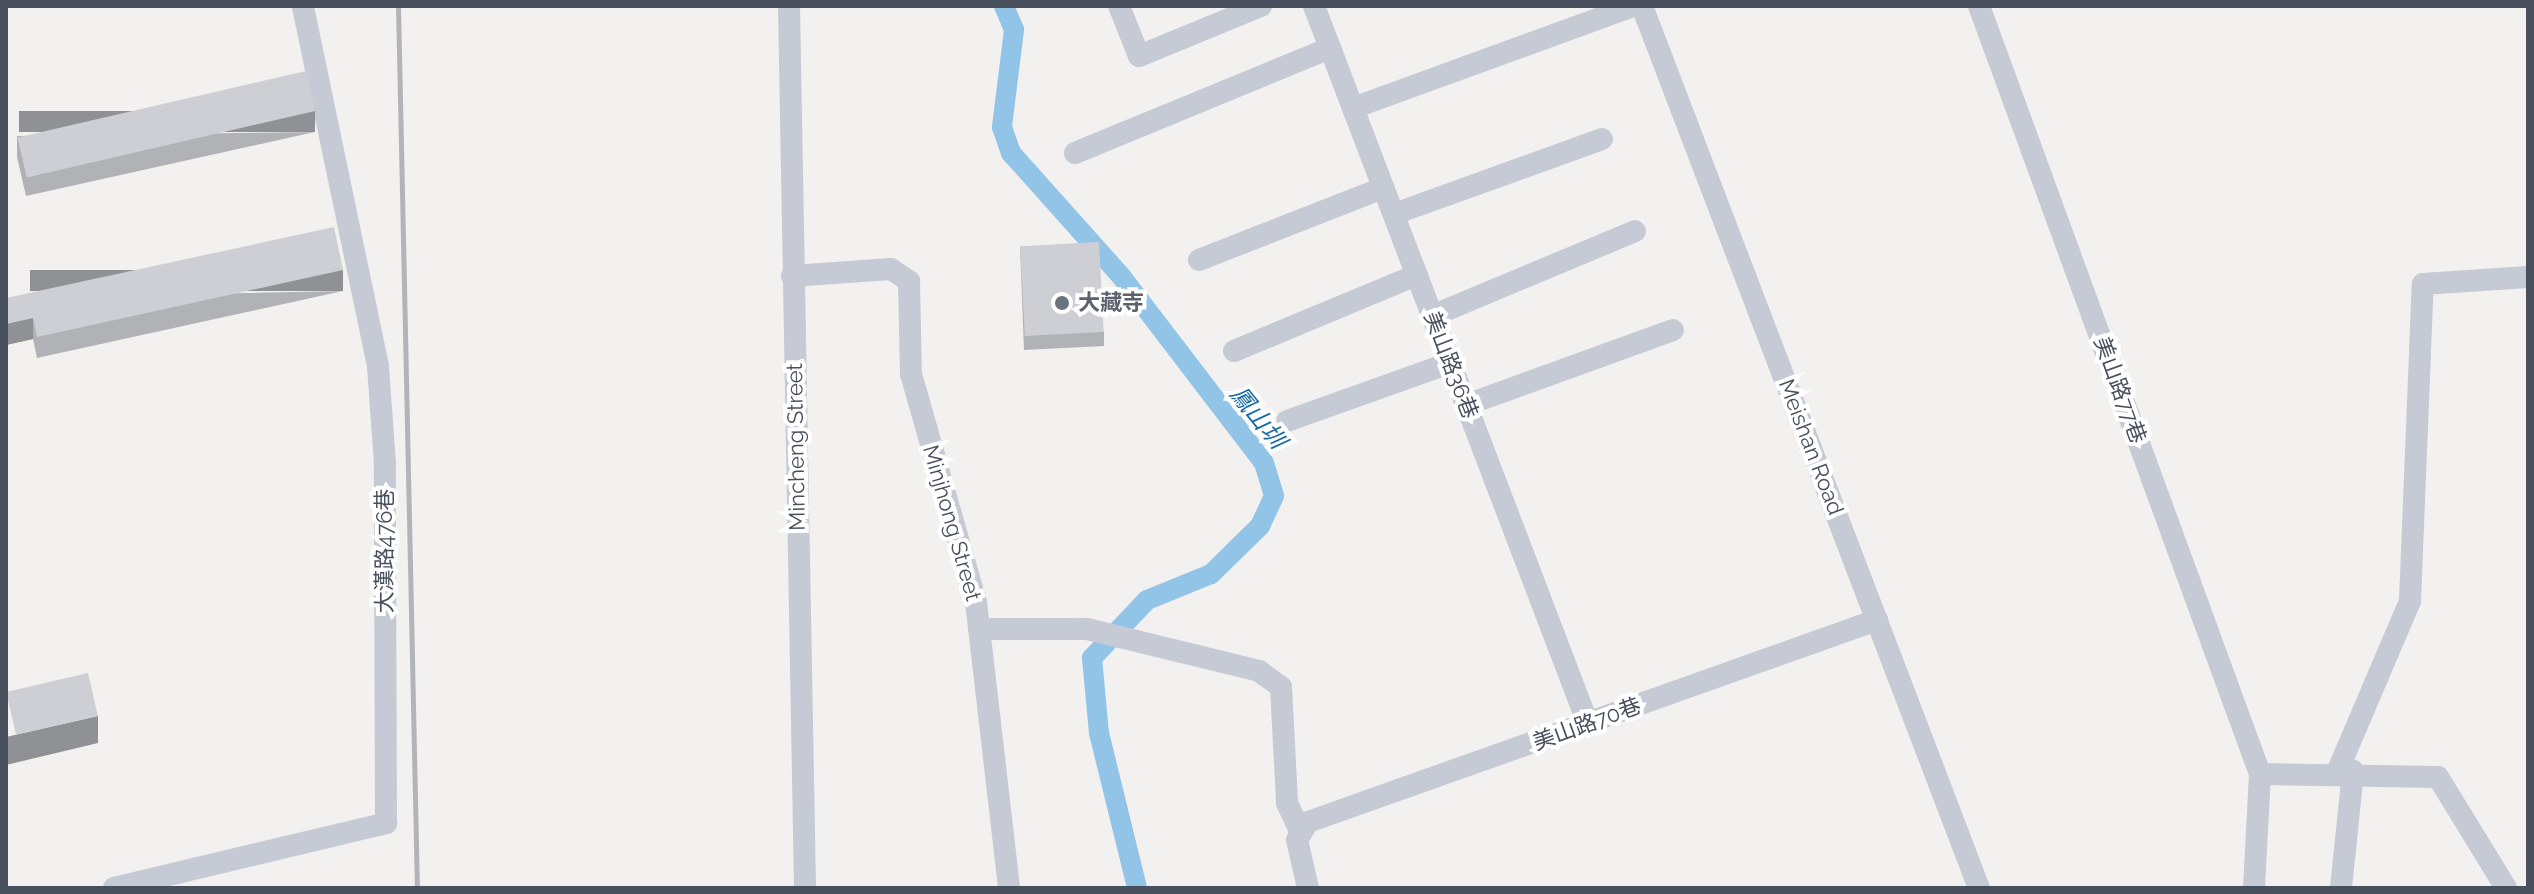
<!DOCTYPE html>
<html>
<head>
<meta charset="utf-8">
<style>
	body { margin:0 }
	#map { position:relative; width:2534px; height:894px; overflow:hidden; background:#f3f1f0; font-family:Raleway,"Noto Sans TC",sans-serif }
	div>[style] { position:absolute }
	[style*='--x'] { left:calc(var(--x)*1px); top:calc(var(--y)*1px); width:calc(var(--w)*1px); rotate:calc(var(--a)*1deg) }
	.canal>* { height:20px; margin:-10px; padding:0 10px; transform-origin:10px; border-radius:10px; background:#92c4e7 }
	.minor>* { height:22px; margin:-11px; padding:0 11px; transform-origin:11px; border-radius:11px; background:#c5cad4 }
	.rail>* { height:5px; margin:-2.5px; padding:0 2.5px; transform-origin:2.5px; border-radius:2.5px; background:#b3b4ba }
	.wall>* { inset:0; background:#b1b2b6 }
	.shaded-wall>* { inset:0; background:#909194; transform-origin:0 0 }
	.building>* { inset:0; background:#cecfd4; transform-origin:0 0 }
	.dots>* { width:22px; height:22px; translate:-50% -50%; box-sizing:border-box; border:4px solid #fff; border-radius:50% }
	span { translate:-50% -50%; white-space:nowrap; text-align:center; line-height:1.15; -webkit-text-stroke:8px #fff; paint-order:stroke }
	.worship-label { font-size:22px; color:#5b616d; font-weight:700 }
	.left { translate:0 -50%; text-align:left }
	.street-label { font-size:22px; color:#49505d }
	.water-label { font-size:24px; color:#1569a4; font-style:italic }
	.frame { position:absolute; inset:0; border:8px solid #49505d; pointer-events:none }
</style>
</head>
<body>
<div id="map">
	<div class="canal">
		<i style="--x:1004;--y:6;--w:26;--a:67"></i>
		<i style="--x:1014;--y:30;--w:98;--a:97.1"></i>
		<i style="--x:1002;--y:127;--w:28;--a:71"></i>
		<i style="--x:1011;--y:153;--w:165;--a:48.2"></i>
		<i style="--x:1121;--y:276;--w:235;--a:52.6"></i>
		<i style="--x:1264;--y:463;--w:34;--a:73"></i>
		<i style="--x:1274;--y:496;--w:33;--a:115"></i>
		<i style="--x:1260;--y:526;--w:69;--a:135.6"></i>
		<i style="--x:1211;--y:574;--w:69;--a:157.9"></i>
		<i style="--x:1147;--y:600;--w:80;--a:133.5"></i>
		<i style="--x:1092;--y:658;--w:75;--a:84.7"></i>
		<i style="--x:1099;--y:733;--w:160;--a:76.2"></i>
	</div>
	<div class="minor">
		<i style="--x:789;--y:6;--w:882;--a:88.96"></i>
		<i style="--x:1119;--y:6;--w:54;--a:68.2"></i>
		<i style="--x:1139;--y:56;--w:132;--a:-22.3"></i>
		<i style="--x:1314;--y:6;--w:769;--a:69.11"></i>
		<i style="--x:1642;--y:6;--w:944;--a:69.09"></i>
		<i style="--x:1979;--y:6;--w:818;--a:69.9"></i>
		<i style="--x:2260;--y:774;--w:178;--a:1"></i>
		<i style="--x:2438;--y:777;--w:130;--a:58.5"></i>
		<i style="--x:1353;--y:108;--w:299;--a:-20"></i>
		<i style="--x:1075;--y:153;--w:276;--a:-22.4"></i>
		<i style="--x:1394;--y:214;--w:221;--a:-19.8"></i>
		<i style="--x:1199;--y:260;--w:198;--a:-21.4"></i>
		<i style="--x:792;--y:276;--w:99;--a:-4"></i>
		<i style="--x:891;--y:269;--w:22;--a:34"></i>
		<i style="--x:909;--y:281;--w:93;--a:88.8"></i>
		<i style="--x:911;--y:374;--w:237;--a:74.1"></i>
		<i style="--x:976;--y:602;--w:288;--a:83.4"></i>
		<i style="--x:1432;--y:316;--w:220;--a:-22.7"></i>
		<i style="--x:1234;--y:351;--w:198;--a:-22.6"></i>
		<i style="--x:1466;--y:405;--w:220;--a:-19.9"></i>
		<i style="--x:1287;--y:421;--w:173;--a:-19.6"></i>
		<i style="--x:979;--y:629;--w:108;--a:0"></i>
		<i style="--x:1087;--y:629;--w:177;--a:13.7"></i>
		<i style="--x:1259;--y:671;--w:27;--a:36"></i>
		<i style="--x:1281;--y:687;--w:116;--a:87"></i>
		<i style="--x:1287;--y:803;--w:33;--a:65"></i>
		<i style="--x:2338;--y:770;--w:184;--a:-66.9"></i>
		<i style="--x:2410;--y:601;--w:317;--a:-87.7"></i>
		<i style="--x:2423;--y:284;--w:105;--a:-3.8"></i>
		<i style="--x:114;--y:888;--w:280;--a:-13.4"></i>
		<i style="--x:386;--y:823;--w:359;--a:-90.2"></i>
		<i style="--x:385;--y:464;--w:98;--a:-94.1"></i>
		<i style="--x:378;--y:366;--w:368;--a:-101.8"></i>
		<i style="--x:1308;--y:888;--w:49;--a:-102.9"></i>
		<i style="--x:1297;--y:840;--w:21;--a:-59"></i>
		<i style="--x:1308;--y:822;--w:604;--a:-19.55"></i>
		<i style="--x:2254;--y:888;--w:114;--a:-87"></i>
		<i style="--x:2341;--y:888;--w:118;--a:-84.1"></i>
	</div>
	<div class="rail">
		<i style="--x:398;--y:6;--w:882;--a:88.77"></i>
	</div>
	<div class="wall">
		<i style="clip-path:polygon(315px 132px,26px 196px,17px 157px,17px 136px)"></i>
		<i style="clip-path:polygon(1020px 246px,1104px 332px,1104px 346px,1024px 350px)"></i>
		<i style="clip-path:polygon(343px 291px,37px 358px,33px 339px,6px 345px,6px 298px)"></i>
	</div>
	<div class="shaded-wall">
		<i style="left:315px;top:111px;width:21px;height:296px;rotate:90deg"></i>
		<i style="left:343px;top:270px;width:21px;height:313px;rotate:90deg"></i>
		<i style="clip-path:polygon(33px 318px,33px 339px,6px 345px,6px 324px)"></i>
		<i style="clip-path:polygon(98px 716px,98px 743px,6px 765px,6px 737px)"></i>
	</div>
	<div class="building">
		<i style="left:306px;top:71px;width:41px;height:296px;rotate:77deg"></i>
		<i style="clip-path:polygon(334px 227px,343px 270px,37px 337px,33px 318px,6px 324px,6px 298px)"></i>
		<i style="left:1099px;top:242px;width:90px;height:79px;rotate:87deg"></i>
		<i style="left:88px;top:673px;width:44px;height:84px;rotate:77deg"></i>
	</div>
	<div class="dots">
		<i style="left:1062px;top:303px;background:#6b7280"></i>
	</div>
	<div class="worship-label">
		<span class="left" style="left:1078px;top:303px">大藏寺</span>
	</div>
	<div class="street-label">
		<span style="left:1451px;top:365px;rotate:69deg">美山路36巷</span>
		<span style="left:2120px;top:390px;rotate:70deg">美山路77巷</span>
		<span style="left:796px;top:447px;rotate:-91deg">Mincheng Street</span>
		<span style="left:1811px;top:447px;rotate:69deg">Meishan Road</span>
		<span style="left:952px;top:523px;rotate:74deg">Minjhong Street</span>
		<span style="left:385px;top:551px;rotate:-90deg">大漢路476巷</span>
		<span style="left:1587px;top:724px;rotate:-20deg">美山路70巷</span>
	</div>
	<div class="water-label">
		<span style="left:1258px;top:417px;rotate:51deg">鳳山圳</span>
	</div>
	<div class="frame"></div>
</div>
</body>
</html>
